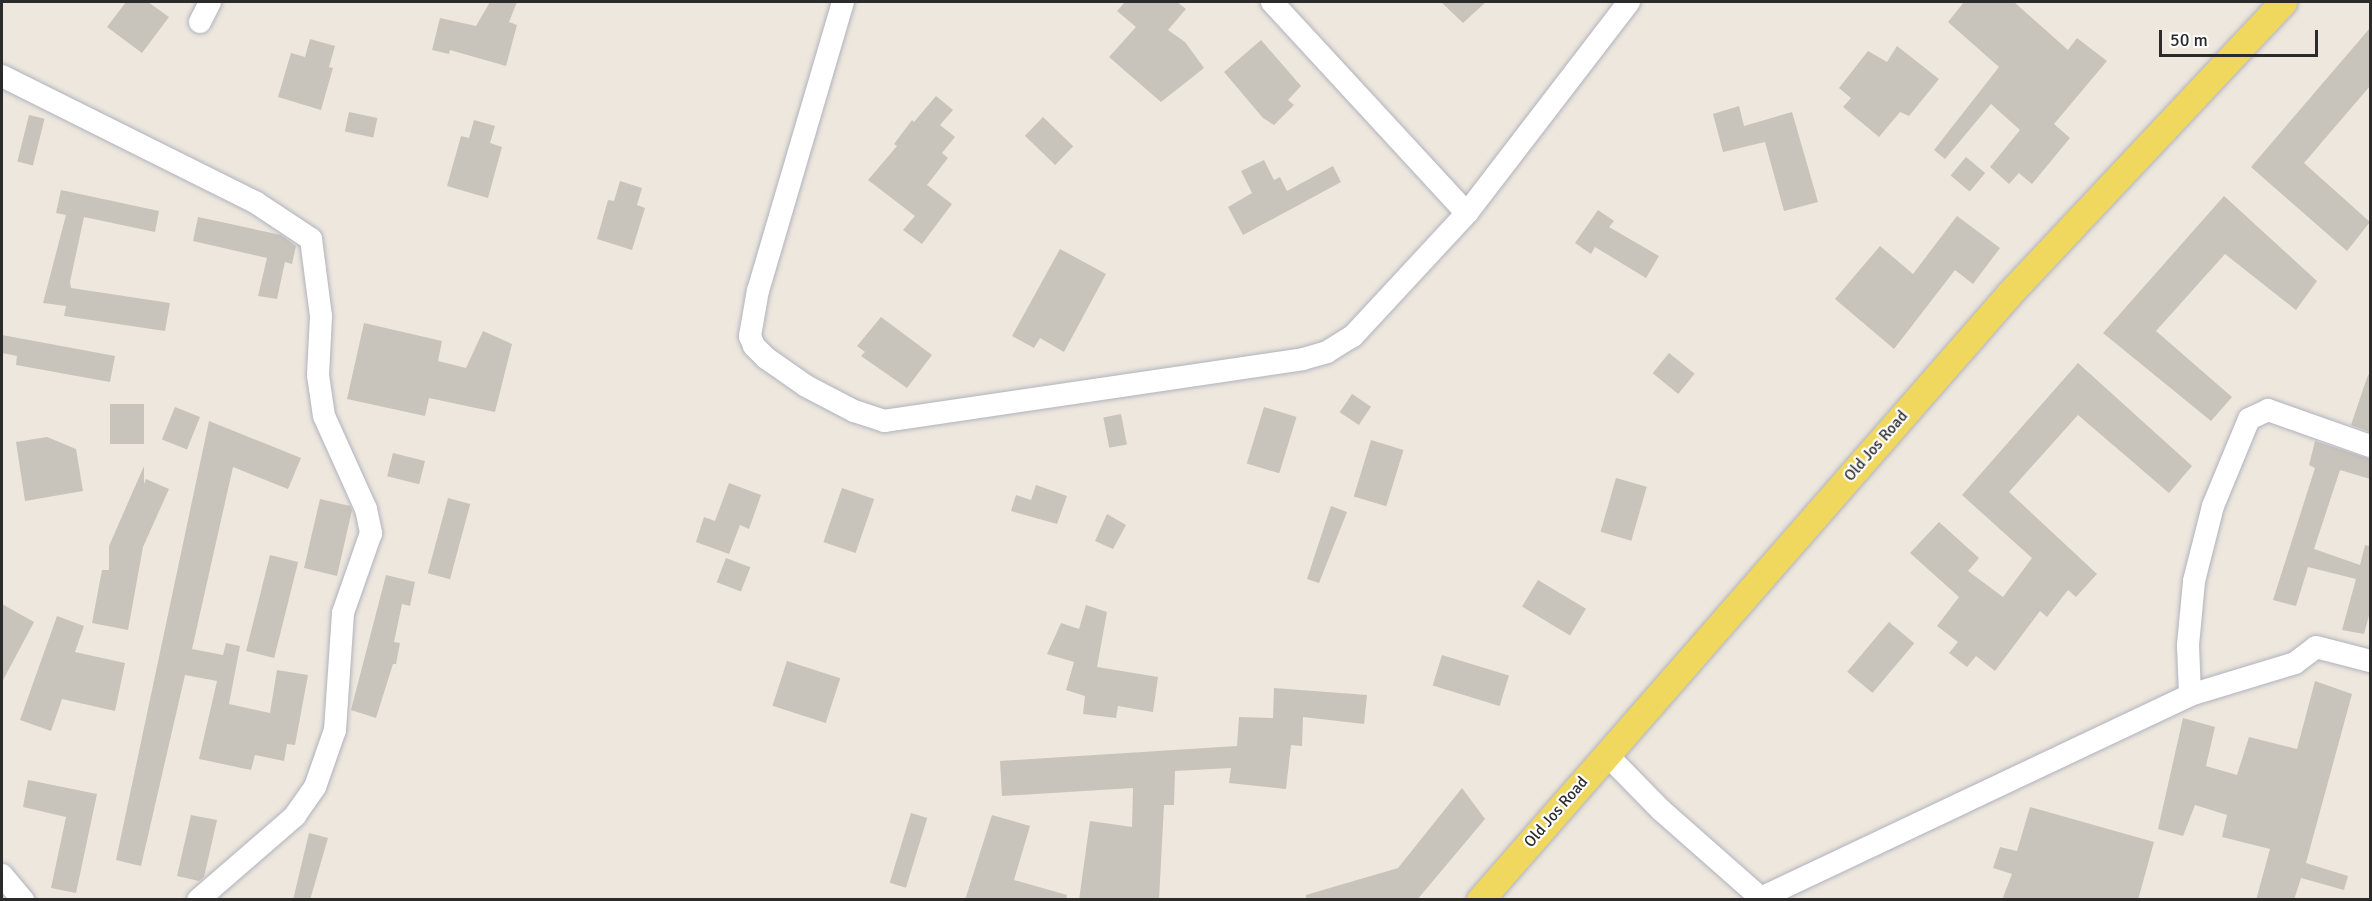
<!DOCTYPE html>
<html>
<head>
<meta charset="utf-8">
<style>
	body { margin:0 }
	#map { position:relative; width:2372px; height:901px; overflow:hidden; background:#ede7dd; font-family:Signika,sans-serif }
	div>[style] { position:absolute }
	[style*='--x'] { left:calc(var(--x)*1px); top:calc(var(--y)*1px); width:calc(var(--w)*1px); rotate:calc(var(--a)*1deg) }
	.building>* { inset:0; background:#c8c4bc; transform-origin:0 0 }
	.roads { filter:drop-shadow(0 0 2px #b1b2be) drop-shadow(0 0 2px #b1b2be) }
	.minor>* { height:22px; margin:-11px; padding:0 11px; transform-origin:11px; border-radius:11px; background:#fff }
	.major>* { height:27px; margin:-13.5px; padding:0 13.5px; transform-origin:13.5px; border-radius:13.5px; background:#f0d85f }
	span { translate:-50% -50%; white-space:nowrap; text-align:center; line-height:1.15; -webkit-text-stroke:4.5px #fff; paint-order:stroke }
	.street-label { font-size:16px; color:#2b2b2b }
	.frame { position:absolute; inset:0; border:3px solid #2b2b2b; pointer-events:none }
	.scale { position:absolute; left:2159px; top:30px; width:159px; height:27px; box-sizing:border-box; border:3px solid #2b2b2b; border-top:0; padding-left:8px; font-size:18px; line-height:21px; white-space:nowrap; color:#2b2b2b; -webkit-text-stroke:4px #fff; paint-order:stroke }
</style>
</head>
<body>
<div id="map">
	<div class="building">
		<i style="clip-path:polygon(126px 2px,148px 2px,169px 17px,142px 53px,107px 27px)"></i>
		<i style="clip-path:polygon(490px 2px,517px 2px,509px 22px,517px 25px,506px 66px,450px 50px,449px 54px,432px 50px,440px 18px,476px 26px)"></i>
		<i style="clip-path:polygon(1125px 2px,1177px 2px,1186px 9px,1168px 30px,1185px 42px,1204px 68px,1161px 102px,1109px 57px,1136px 27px,1117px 11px)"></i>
		<i style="clip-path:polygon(1441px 2px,1486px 2px,1463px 23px)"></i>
		<i style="clip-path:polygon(1964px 2px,2014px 2px,2068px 50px,2077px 38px,2107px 61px,2054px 124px,2070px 138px,2032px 184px,2019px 173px,2009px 184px,1990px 167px,2020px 130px,1991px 104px,1945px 159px,1934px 150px,1999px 67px,1948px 22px)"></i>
		<i style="clip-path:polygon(2370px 28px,2370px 86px,2304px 163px,2370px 222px,2347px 251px,2251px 167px)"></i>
		<i style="clip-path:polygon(310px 39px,335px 46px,329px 67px,333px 68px,321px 110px,278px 97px,291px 53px,305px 57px)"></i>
		<i style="clip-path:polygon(1261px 40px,1301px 86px,1288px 100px,1294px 105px,1274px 125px,1263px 118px,1224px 72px)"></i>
		<i style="clip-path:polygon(1897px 46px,1939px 79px,1909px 116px,1900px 112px,1879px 137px,1843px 107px,1851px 98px,1839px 88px,1868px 51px,1887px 62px)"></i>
		<i style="clip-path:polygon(936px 96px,953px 110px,940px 125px,955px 137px,942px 153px,948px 158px,927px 185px,952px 204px,922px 244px,903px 230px,915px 216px,868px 180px,897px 146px,894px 144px,912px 120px,914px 122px)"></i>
		<i style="clip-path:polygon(1739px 106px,1744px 126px,1792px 112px,1818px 202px,1784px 211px,1765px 142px,1723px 152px,1713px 114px)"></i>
		<i style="left:349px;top:112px;width:29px;height:20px;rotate:12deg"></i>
		<i style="left:29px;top:115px;width:16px;height:48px;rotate:14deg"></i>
		<i style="left:1043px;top:117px;width:42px;height:26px;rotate:44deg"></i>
		<i style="clip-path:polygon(474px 120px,495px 126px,490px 143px,502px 147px,488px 198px,447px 186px,461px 136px,469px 138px)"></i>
		<i style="left:1966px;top:157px;width:25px;height:24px;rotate:40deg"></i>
		<i style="clip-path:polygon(1264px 160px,1274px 180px,1280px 177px,1287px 191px,1333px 166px,1341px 182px,1243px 235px,1228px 207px,1252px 193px,1241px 171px)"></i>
		<i style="clip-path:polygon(620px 181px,642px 188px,637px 205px,645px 208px,632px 250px,597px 239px,608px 200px,614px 201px)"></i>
		<i style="clip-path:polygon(61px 190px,159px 211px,155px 232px,84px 217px,70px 282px,71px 288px,170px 303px,165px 331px,64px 316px,66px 306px,43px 303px,66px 215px,56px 213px)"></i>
		<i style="clip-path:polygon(2224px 196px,2317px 281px,2296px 310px,2225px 254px,2156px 331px,2232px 397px,2211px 421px,2103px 333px)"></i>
		<i style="clip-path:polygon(1598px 210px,1614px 221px,1609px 227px,1659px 256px,1646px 278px,1595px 247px,1591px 254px,1575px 243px)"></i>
		<i style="clip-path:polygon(1957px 216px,2000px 248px,1973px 284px,1955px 270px,1894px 349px,1835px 299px,1880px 246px,1913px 274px)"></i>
		<i style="clip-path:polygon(198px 217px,281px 235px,296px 246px,292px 264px,285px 262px,277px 299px,258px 296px,267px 258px,193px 241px)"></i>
		<i style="clip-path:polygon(1060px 249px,1106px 274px,1064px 352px,1040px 338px,1034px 348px,1012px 336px)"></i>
		<i style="clip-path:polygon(881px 317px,932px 355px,907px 388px,861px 356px,865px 352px,857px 346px)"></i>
		<i style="clip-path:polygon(364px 323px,442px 341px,438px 361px,466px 368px,483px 331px,512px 344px,495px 412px,429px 398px,425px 416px,347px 399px)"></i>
		<i style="clip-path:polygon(2px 335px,115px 356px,110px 382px,16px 365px,17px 356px,2px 353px)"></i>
		<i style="left:1669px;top:353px;width:33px;height:26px;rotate:39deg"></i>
		<i style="clip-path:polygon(2078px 363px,2192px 466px,2169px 493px,2078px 415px,2009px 492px,2097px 574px,2076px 597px,2068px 590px,2047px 617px,2040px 611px,1995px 671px,1976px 656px,1967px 667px,1949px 653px,1958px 642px,1937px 626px,1959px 597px,1910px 553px,1939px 522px,1979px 558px,1968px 571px,2003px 597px,2032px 558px,1962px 495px)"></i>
		<i style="clip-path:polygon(2368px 375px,2370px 375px,2370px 432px,2351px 425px)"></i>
		<i style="left:1352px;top:394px;width:23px;height:22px;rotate:34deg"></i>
		<i style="left:110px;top:404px;width:34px;height:40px"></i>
		<i style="left:175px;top:407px;width:27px;height:35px;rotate:22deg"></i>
		<i style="left:1264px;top:407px;width:34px;height:59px;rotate:17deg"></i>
		<i style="left:1121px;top:414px;width:31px;height:18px;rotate:79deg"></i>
		<i style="clip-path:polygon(209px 421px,301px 458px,288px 489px,233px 467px,192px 649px,223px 655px,226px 643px,240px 646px,229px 704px,270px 713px,277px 670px,308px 675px,295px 745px,287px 744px,284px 761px,255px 755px,251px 770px,199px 759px,217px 681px,185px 675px,141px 866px,116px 860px)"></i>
		<i style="clip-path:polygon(47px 437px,76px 449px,83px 491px,25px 501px,16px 442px)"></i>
		<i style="left:1371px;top:440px;width:34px;height:59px;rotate:17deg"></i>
		<i style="clip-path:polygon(2315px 441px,2370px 459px,2370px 479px,2340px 470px,2314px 549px,2360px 565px,2365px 545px,2370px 546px,2370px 612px,2364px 634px,2342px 630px,2356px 579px,2308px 567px,2296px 606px,2273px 600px,2315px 468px,2309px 465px)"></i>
		<i style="left:393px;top:453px;width:33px;height:24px;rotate:14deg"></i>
		<i style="clip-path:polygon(144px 466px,144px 484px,146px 479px,169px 489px,143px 547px,128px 630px,92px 623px,102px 570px,109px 570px,109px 546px)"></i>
		<i style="left:1616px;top:478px;width:32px;height:56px;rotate:16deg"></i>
		<i style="clip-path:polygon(729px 483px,761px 495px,749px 529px,740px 525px,729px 554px,696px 542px,704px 517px,715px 521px)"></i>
		<i style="clip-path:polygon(1036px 485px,1067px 496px,1057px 524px,1011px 511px,1016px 495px,1031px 500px)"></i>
		<i style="left:842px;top:488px;width:34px;height:57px;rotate:19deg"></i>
		<i style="left:448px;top:498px;width:23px;height:78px;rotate:15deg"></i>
		<i style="clip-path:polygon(320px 499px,350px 506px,352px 510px,337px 576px,304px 568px)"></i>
		<i style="clip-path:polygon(1331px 506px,1347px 512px,1319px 583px,1307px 579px)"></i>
		<i style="clip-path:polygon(1107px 514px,1126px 525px,1113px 549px,1095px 541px)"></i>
		<i style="left:270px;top:555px;width:29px;height:99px;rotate:14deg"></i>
		<i style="left:726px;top:558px;width:26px;height:26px;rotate:21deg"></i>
		<i style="clip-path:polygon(386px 575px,415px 582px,410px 606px,402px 604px,394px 642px,400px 643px,396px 664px,393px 664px,376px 718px,351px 710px)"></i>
		<i style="left:1538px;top:580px;width:56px;height:31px;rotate:31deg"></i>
		<i style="clip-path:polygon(2px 604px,34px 622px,2px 682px)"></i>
		<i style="clip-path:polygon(1086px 605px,1107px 612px,1097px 667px,1158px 677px,1153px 712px,1118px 706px,1116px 718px,1083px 714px,1085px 696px,1066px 690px,1074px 662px,1047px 654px,1061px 623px,1079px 629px)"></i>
		<i style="clip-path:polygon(57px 616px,84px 626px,75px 652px,125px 663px,115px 711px,62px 699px,51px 731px,20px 720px)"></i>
		<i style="left:1889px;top:622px;width:33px;height:65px;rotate:40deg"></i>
		<i style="left:1442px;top:655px;width:70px;height:32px;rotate:17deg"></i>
		<i style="left:787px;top:661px;width:56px;height:47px;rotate:18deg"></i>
		<i style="clip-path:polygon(2315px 681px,2352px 694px,2306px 863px,2348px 876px,2344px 890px,2301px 878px,2294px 900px,2256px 900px,2270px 849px,2222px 837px,2227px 815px,2195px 805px,2183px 836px,2158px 829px,2183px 718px,2215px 727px,2206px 766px,2237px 775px,2249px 737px,2297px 749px)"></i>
		<i style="clip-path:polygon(1274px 688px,1367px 695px,1364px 724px,1303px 717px,1302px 746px,1291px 745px,1286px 789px,1229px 783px,1231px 768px,1175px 771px,1174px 805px,1164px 805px,1159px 900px,1079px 900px,1090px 821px,1132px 827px,1133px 788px,1002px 796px,1000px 761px,1237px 746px,1239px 717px,1273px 718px)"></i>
		<i style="clip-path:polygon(28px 780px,97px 794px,76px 893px,51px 888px,66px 817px,23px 807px)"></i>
		<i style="clip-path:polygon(1462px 788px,1485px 819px,1417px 900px,1306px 900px,1306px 895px,1398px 868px)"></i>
		<i style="clip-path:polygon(2030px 807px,2154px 842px,2138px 900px,2002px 900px,2012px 874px,1993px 868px,2000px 847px,2017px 851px)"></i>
		<i style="left:911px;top:813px;width:17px;height:73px;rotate:17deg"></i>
		<i style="clip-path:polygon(191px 815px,217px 820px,204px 877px,199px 881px,177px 876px)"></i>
		<i style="clip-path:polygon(992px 815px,1030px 826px,1014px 880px,1067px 895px,1066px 900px,965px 900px)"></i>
		<i style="clip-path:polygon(309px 833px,328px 838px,310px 900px,293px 900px)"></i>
	</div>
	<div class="roads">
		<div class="minor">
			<i style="--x:843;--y:2;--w:300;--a:106.4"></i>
			<i style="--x:758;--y:290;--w:47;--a:99.9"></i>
			<i style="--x:750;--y:336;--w:11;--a:68"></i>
			<i style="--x:754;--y:346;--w:17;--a:45"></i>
			<i style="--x:766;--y:358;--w:49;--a:35"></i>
			<i style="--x:806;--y:386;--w:54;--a:27.5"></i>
			<i style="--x:854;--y:411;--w:32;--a:18"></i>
			<i style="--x:884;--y:421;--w:424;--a:-8.4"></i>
			<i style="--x:1303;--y:359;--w:25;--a:-16"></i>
			<i style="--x:1327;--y:352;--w:31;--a:-32"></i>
			<i style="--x:1353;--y:336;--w:168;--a:-47.2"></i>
			<i style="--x:1467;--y:213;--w:266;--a:-52.5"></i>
			<i style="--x:1272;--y:2;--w:287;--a:47.3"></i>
			<i style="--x:200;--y:22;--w:22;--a:-63"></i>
			<i style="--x:2;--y:76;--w:283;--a:26.5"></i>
			<i style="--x:255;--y:202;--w:67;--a:33.5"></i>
			<i style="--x:311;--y:239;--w:78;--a:82.6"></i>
			<i style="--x:321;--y:316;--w:59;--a:92.9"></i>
			<i style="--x:318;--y:375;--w:41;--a:81.7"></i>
			<i style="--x:324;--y:416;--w:102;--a:65.7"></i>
			<i style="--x:366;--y:509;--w:25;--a:78"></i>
			<i style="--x:371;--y:533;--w:85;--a:109.3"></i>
			<i style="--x:343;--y:613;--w:117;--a:93.9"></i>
			<i style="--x:335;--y:730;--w:60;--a:109.3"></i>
			<i style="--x:315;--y:787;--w:35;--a:125"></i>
			<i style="--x:295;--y:816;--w:128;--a:139.1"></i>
			<i style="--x:2190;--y:695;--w:50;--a:-92.3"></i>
			<i style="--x:2188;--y:645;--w:64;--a:-84.6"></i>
			<i style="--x:2194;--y:581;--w:77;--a:-75.8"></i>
			<i style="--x:2213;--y:506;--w:94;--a:-67.5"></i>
			<i style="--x:2249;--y:419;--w:21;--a:-25"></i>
			<i style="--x:2268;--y:410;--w:108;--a:19.4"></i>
			<i style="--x:1607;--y:755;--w:77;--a:45.5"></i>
			<i style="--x:1661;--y:810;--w:136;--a:41.4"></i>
			<i style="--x:2;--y:875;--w:33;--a:50"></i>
			<i style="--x:1761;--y:898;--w:475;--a:-25.3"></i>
			<i style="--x:2190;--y:695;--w:110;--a:-16.9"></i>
			<i style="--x:2295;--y:663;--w:26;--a:-37"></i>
			<i style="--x:2316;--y:647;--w:56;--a:14.5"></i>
		</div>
		<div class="major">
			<i style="--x:1480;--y:900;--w:806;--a:-48.87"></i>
			<i style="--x:2010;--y:293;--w:399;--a:-46.8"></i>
		</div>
	</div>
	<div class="street-label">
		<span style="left:1876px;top:446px;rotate:-49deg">Old Jos Road</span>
		<span style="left:1556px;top:812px;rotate:-49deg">Old Jos Road</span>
	</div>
	<div class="frame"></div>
	<div class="scale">50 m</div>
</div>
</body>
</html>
